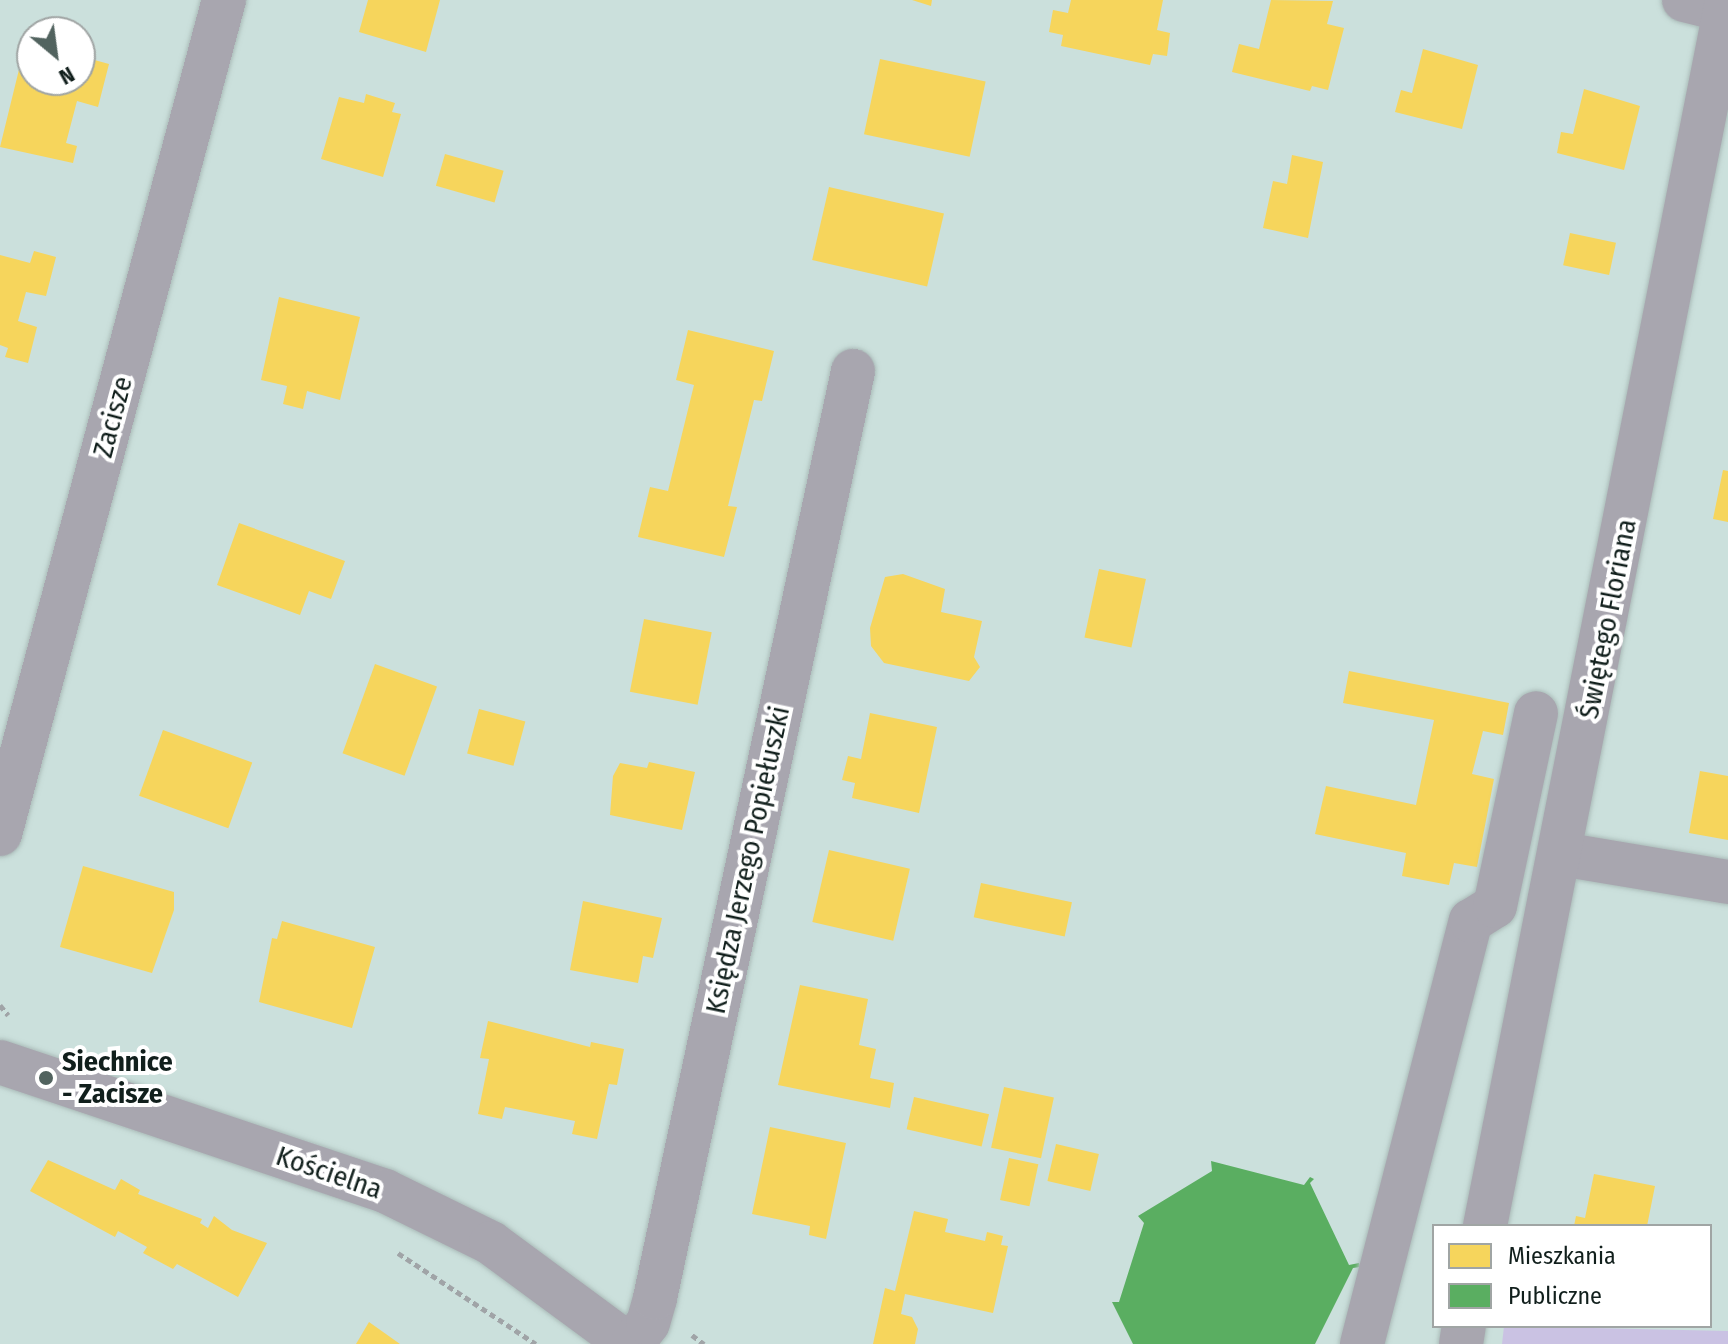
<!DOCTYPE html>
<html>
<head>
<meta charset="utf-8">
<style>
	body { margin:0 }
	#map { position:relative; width:1728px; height:1344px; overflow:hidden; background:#cbe0dc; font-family:"Fira Sans Condensed",sans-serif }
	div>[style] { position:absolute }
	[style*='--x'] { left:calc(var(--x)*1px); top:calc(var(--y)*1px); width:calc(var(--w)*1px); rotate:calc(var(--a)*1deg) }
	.green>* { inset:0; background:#cac2e3 }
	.homes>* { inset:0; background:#f6d55c; transform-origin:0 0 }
	.public>* { inset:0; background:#5aae61 }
	.path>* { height:5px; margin-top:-2.5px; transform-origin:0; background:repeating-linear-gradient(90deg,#a0a4a7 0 6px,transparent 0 10px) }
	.roads { filter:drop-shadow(0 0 2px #abbcb9) drop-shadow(0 0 2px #abbcb9) }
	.minor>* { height:44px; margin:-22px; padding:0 22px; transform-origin:22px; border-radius:22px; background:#a8a6af }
	.dots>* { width:22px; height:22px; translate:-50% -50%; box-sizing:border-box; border:4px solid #fff; border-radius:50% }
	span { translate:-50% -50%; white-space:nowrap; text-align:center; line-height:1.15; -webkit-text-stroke:8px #fff; paint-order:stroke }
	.street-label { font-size:28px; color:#111f1c }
	.poi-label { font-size:28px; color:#111f1c; font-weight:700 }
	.left { translate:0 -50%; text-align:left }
	.legend { position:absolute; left:1432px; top:1224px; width:280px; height:104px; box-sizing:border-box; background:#fff; border:2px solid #a0a5a4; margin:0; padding:10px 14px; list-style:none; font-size:24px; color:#111f1c }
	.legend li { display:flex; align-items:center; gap:16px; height:40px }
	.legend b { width:40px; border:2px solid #a0a5a4 }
	.north { position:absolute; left:16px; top:16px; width:80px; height:80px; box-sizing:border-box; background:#fff; border:2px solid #a0a5a4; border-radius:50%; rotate:151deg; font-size:22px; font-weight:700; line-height:32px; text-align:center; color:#111f1c }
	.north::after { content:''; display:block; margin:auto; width:28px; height:36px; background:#52635f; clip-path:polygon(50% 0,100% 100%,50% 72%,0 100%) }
</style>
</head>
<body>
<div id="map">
	<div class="green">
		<i style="clip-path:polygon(1504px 1326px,1728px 1331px,1728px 1344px,1502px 1344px)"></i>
	</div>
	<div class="homes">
		<i style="clip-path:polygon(368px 0,440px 0,426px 52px,359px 32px)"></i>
		<i style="clip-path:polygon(912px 0,932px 0,931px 6px)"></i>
		<i style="clip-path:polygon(1071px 0,1163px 0,1157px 30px,1170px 33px,1167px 56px,1153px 54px,1150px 65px,1061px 46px,1063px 35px,1049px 32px,1053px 10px,1068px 13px)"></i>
		<i style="clip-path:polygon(1271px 0,1333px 1px,1327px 24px,1344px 28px,1328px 90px,1312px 86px,1310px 91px,1232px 72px,1239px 44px,1259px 49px)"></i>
		<i style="clip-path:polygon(26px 41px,32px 43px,32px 80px,80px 80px,80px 56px,109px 64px,98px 107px,77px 101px,66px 143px,77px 146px,73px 163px,0 147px)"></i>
		<i style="clip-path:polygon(1423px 49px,1478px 65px,1462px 129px,1395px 112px,1401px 90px,1412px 93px)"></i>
		<i style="left:880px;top:59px;width:108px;height:77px;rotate:12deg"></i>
		<i style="clip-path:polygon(1584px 89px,1640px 106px,1624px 170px,1557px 153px,1561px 132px,1573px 134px)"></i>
		<i style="clip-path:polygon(366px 94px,395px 103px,392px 112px,401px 114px,383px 177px,321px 159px,339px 97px,364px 103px)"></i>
		<i style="left:445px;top:154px;width:61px;height:33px;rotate:16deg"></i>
		<i style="clip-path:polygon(1292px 155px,1323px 162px,1308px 238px,1263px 228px,1273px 181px,1287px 184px)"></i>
		<i style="left:829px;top:187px;width:118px;height:75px;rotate:13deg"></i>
		<i style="left:1570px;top:233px;width:47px;height:33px;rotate:12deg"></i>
		<i style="clip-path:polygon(34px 251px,56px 257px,46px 296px,26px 292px,18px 321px,37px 327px,28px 363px,5px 357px,8px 348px,0 345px,0 255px,30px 263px)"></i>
		<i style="clip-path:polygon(279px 297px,360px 317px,340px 400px,307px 391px,303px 409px,283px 404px,287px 386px,261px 380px)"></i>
		<i style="clip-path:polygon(688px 330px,774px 351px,762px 401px,754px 400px,728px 506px,737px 507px,724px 557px,638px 537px,650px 487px,668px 491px,694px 385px,676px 380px)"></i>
		<i style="clip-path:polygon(1723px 470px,1728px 471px,1728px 522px,1713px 519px)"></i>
		<i style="clip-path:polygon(239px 523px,345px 561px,331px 599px,309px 591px,300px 615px,217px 585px)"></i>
		<i style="left:1099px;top:569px;width:48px;height:70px;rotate:12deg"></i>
		<i style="clip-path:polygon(903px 574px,945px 589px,941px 612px,982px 621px,974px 657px,980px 667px,969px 681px,884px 663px,871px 646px,870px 628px,885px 577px)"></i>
		<i style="left:644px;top:619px;width:69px;height:74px;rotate:11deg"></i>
		<i style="left:375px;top:664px;width:66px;height:95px;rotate:20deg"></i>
		<i style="clip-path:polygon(1349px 671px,1509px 703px,1503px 735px,1483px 731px,1472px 774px,1494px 779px,1477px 867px,1454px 863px,1449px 885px,1402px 876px,1406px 853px,1315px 834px,1326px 786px,1416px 805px,1434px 720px,1343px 703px)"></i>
		<i style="left:479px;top:709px;width:48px;height:46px;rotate:15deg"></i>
		<i style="clip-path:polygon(870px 713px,937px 727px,919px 813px,852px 798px,855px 783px,842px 780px,848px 756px,861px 759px)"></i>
		<i style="left:163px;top:730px;width:95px;height:70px;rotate:20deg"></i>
		<i style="clip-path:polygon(649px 762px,695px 772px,682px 830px,610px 815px,613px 776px,620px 763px,647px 768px)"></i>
		<i style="clip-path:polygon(1700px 771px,1728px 776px,1728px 840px,1689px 833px)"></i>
		<i style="left:829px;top:850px;width:83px;height:74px;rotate:13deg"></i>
		<i style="clip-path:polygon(83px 866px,174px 892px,174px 910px,152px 973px,60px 947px)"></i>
		<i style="left:981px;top:883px;width:93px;height:35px;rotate:12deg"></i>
		<i style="clip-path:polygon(583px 901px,662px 918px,653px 958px,643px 956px,638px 983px,570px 970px)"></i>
		<i style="clip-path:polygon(282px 921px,375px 947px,352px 1028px,259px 1002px,272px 938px,277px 939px)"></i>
		<i style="clip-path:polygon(800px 985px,868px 999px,859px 1045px,876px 1049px,870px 1078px,894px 1083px,890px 1108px,778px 1085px)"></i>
		<i style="clip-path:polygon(488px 1021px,590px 1047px,591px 1042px,624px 1049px,617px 1085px,609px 1084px,597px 1139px,572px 1134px,575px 1121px,505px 1107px,502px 1119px,478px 1114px,489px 1059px,480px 1058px)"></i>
		<i style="left:1004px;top:1087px;width:51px;height:62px;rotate:12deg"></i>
		<i style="left:914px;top:1097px;width:77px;height:33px;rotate:13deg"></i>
		<i style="clip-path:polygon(770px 1127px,846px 1143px,826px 1239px,809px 1235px,810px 1226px,752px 1214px)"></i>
		<i style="left:1056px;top:1144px;width:44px;height:38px;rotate:13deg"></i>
		<i style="left:1009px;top:1158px;width:30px;height:43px;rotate:12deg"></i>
		<i style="clip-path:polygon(48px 1160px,115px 1190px,121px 1179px,140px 1190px,138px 1194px,202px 1219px,200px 1223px,208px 1228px,214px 1216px,232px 1230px,267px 1243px,238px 1297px,177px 1264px,173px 1269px,143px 1253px,147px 1247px,118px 1231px,115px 1237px,30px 1191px)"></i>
		<i style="clip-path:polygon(1594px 1174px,1655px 1186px,1647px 1226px,1574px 1226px,1576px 1216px,1585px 1218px)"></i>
		<i style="clip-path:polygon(914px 1211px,948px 1219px,945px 1232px,985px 1241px,987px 1232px,1003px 1236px,1001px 1245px,1008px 1246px,993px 1313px,905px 1294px,901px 1314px,912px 1317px,918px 1329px,915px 1344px,873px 1344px,885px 1288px,895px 1291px)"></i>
		<i style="clip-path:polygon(369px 1322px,400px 1344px,356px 1344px)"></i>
	</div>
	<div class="public">
		<i style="clip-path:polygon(1211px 1161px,1304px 1185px,1310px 1177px,1314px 1179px,1310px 1183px,1349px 1265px,1359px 1263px,1360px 1267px,1353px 1268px,1315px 1344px,1133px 1344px,1112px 1302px,1119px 1302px,1144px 1223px,1138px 1216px,1212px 1171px)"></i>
	</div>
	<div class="path">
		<i style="--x:0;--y:1005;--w:13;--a:51"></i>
		<i style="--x:398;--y:1253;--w:165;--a:33.4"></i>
		<i style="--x:692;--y:1335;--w:15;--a:37"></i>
	</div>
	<div class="roads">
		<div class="minor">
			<i style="--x:1684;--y:0;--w:38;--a:14"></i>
			<i style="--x:0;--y:834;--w:864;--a:-74.97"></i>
			<i style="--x:1561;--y:854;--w:169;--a:9.5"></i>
			<i style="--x:0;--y:1062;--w:406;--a:18.5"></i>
			<i style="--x:385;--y:1191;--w:118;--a:26.1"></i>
			<i style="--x:491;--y:1243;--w:170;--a:36.4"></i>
			<i style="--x:1485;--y:1226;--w:1250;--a:-78.83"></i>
			<i style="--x:632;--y:1344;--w:26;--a:-53"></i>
			<i style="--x:648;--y:1323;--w:26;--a:-74"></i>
			<i style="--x:655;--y:1298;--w:948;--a:-77.94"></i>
			<i style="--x:1362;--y:1344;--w:437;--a:-75.6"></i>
			<i style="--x:1471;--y:921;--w:28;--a:-32"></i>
			<i style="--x:1495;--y:906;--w:197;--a:-78"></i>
			<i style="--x:1461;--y:1344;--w:18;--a:-81"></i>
		</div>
	</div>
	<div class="dots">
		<i style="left:46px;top:1078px;background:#52635f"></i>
	</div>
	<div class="street-label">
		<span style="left:113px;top:417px;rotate:-75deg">Zacisze</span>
		<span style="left:1608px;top:619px;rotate:-79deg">Świętego Floriana</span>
		<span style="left:748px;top:860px;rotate:-78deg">Księdza Jerzego Popiełuszki</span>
		<span style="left:329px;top:1173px;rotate:19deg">Kościelna</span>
	</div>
	<div class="poi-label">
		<span class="left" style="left:62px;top:1078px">Siechnice<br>- Zacisze</span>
	</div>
	<ul class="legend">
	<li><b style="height:22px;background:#f6d55c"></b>Mieszkania</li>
	<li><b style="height:22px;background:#5aae61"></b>Publiczne</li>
	</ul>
	<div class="north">N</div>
</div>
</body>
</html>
